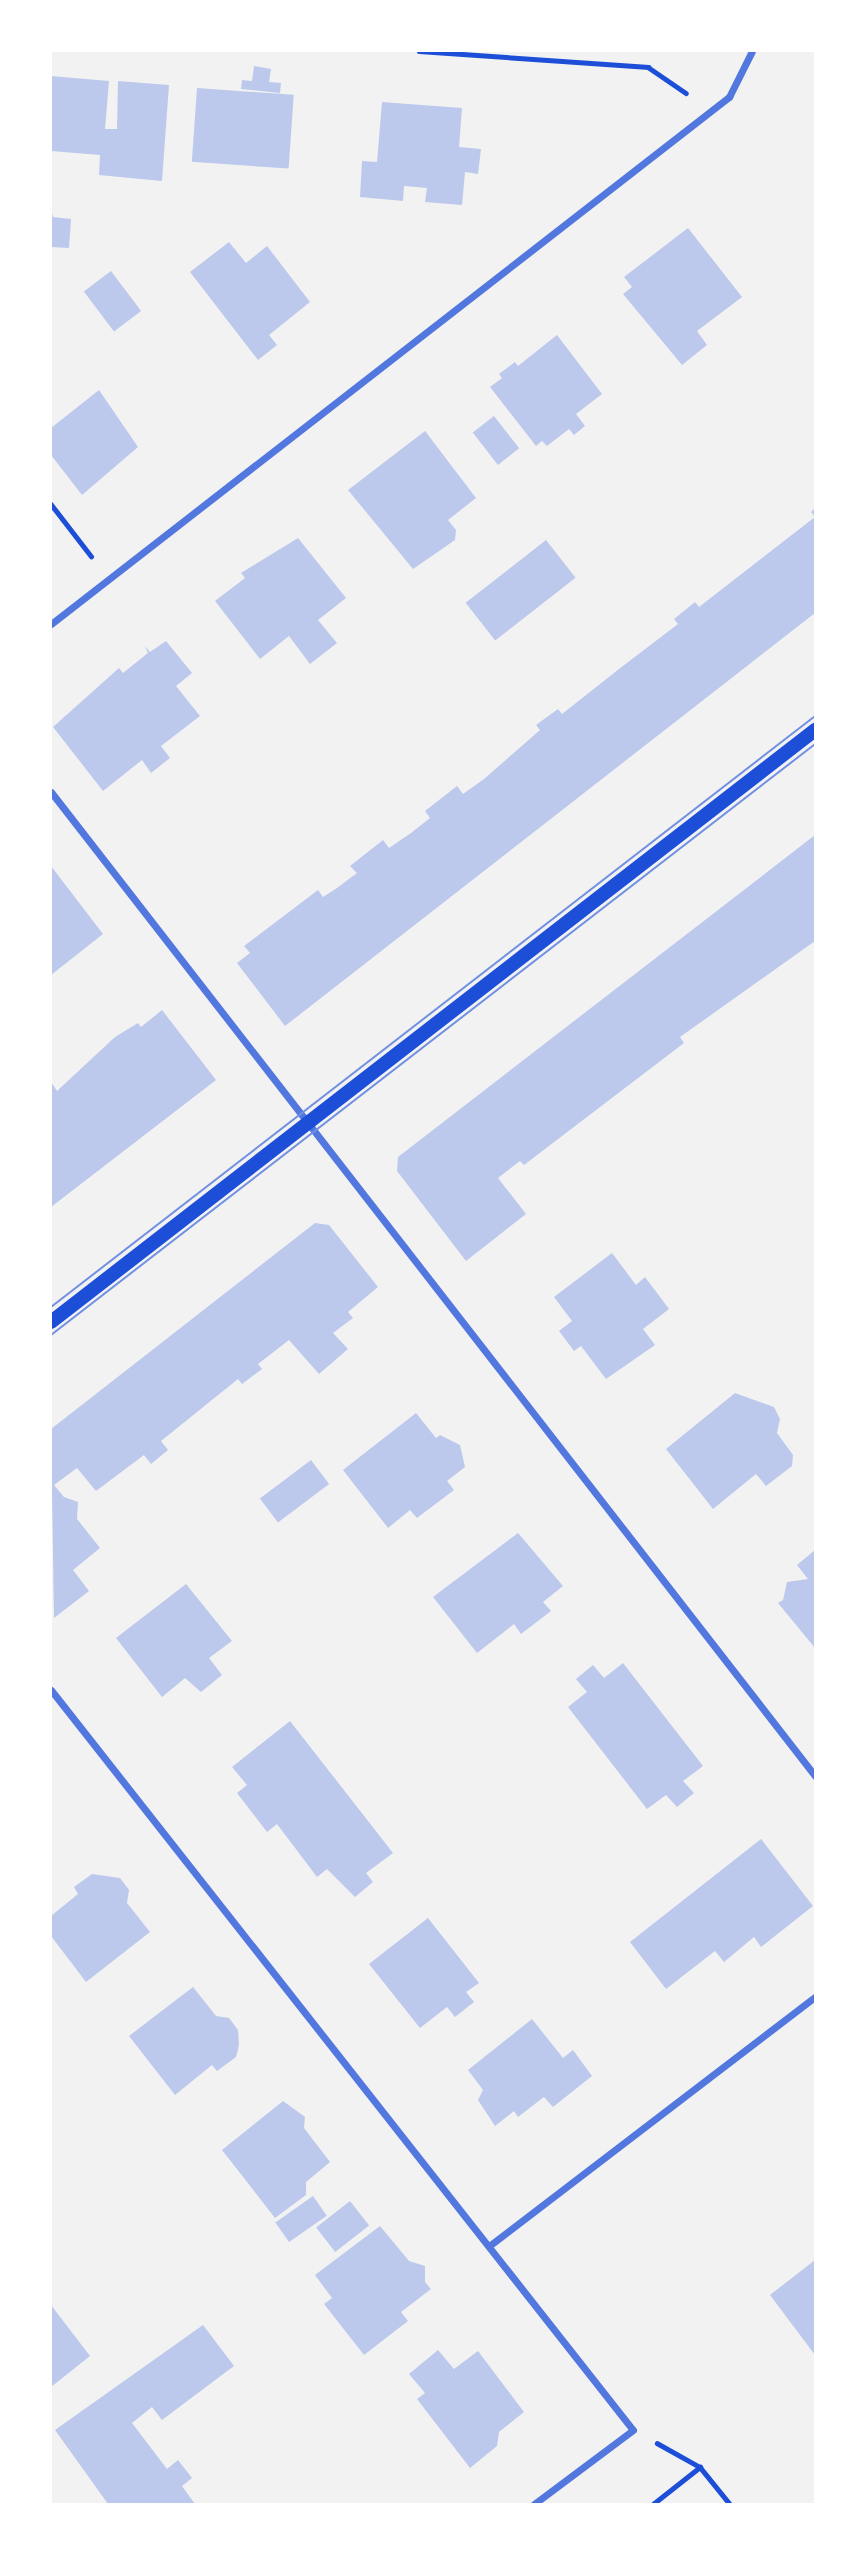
<!DOCTYPE html>
<html>
<head>
<meta charset="utf-8">
<style>
	body { margin:0 }
	#map { position:relative; width:866px; height:2555px; overflow:hidden; background:#f2f2f2; font-family:"Public Sans",sans-serif }
	div>[style] { position:absolute }
	[style*='--x'] { left:calc(var(--x)*1px); top:calc(var(--y)*1px); width:calc(var(--w)*1px); rotate:calc(var(--a)*1deg) }
	.building>* { inset:0; background:#bdc9ec; transform-origin:0 0 }
	.path>* { height:4.5px; margin:-2.25px; padding:0 2.25px; transform-origin:2.25px; border-radius:2.25px; background:#1d4ed8 }
	.minor>* { height:7px; margin:-3.5px; padding:0 3.5px; transform-origin:3.5px; border-radius:3.5px; background:#5277de }
	.secondary>* { height:14px; margin:-7px; padding:0 7px; transform-origin:7px; border-radius:7px; background:#1d4ed8 }
	.tram>* { height:2px; margin:-1px; padding:0 1px; transform-origin:1px; border-radius:1px; background:#7290e2 }
	span { translate:-50% -50%; white-space:nowrap; text-align:center; line-height:1.15; -webkit-text-stroke:7px #fff; paint-order:stroke }
	.frame { position:absolute; inset:0; border:52px solid #fff; pointer-events:none }
</style>
</head>
<body>
<div id="map">
	<div class="building">
		<i style="clip-path:polygon(254px 66px,271px 69px,269px 82px,281px 83px,280px 93px,241px 89px,242px 80px,252px 81px)"></i>
		<i style="clip-path:polygon(51px 76px,109px 81px,105px 129px,117px 129px,118px 81px,169px 85px,162px 181px,99px 175px,100px 155px,51px 151px)"></i>
		<i style="left:197px;top:88px;width:97px;height:74px;rotate:4deg"></i>
		<i style="clip-path:polygon(382px 102px,462px 108px,459px 147px,481px 149px,478px 174px,465px 172px,462px 205px,425px 202px,427px 188px,404px 186px,403px 201px,360px 197px,362px 161px,377px 162px)"></i>
		<i style="clip-path:polygon(51px 209px,53px 217px,71px 219px,69px 248px,51px 247px)"></i>
		<i style="clip-path:polygon(688px 228px,742px 297px,697px 331px,707px 345px,682px 365px,623px 294px,632px 287px,624px 277px)"></i>
		<i style="clip-path:polygon(229px 242px,246px 263px,267px 246px,310px 302px,269px 335px,277px 345px,258px 360px,190px 272px)"></i>
		<i style="left:111px;top:271px;width:50px;height:34px;rotate:53deg"></i>
		<i style="clip-path:polygon(557px 335px,602px 394px,576px 414px,585px 426px,574px 435px,569px 429px,547px 446px,542px 441px,536px 446px,490px 387px,502px 378px,499px 374px,515px 362px,518px 366px)"></i>
		<i style="clip-path:polygon(99px 390px,138px 447px,82px 495px,51px 455px,51px 428px)"></i>
		<i style="left:494px;top:416px;width:41px;height:27px;rotate:52deg"></i>
		<i style="clip-path:polygon(425px 431px,476px 498px,448px 520px,456px 530px,455px 540px,413px 569px,348px 490px)"></i>
		<i style="clip-path:polygon(815px 508px,815px 613px,285px 1026px,237px 963px,250px 953px,244px 946px,318px 890px,323px 897px,337px 888px,357px 873px,350px 866px,383px 840px,389px 848px,411px 833px,430px 818px,425px 811px,457px 786px,463px 794px,484px 779px,540px 730px,536px 725px,558px 709px,562px 714px,619px 669px,678px 624px,674px 619px,695px 602px,699px 607px,815px 517px,811px 512px)"></i>
		<i style="clip-path:polygon(298px 538px,346px 598px,318px 620px,337px 643px,310px 664px,289px 636px,260px 659px,215px 601px,245px 578px,241px 573px)"></i>
		<i style="left:546px;top:540px;width:48px;height:102px;rotate:52deg"></i>
		<i style="clip-path:polygon(166px 641px,192px 673px,176px 686px,200px 716px,161px 746px,170px 758px,151px 773px,142px 760px,103px 791px,53px 727px,119px 668px,123px 673px,148px 653px,145px 646px,150px 652px)"></i>
		<i style="clip-path:polygon(815px 835px,815px 941px,680px 1037px,684px 1043px,524px 1165px,520px 1161px,498px 1178px,526px 1214px,466px 1261px,397px 1171px,398px 1157px)"></i>
		<i style="clip-path:polygon(51px 866px,103px 934px,51px 975px)"></i>
		<i style="clip-path:polygon(162px 1010px,216px 1080px,51px 1207px,51px 1082px,57px 1091px,115px 1037px,138px 1023px,141px 1027px)"></i>
		<i style="clip-path:polygon(315px 1223px,329px 1225px,378px 1287px,348px 1312px,353px 1318px,333px 1333px,348px 1349px,319px 1374px,289px 1340px,258px 1364px,262px 1369px,242px 1384px,238px 1379px,161px 1441px,168px 1450px,151px 1464px,144px 1455px,96px 1491px,77px 1468px,54px 1485px,64px 1497px,78px 1502px,77px 1519px,100px 1548px,73px 1570px,89px 1591px,54px 1618px,51px 1429px)"></i>
		<i style="clip-path:polygon(612px 1253px,636px 1285px,645px 1277px,669px 1309px,643px 1329px,655px 1345px,606px 1379px,581px 1346px,574px 1351px,559px 1331px,572px 1321px,554px 1297px)"></i>
		<i style="clip-path:polygon(735px 1393px,774px 1407px,780px 1419px,777px 1433px,793px 1455px,792px 1466px,766px 1486px,756px 1474px,713px 1509px,666px 1449px)"></i>
		<i style="clip-path:polygon(416px 1413px,436px 1438px,440px 1435px,460px 1445px,465px 1467px,447px 1481px,454px 1490px,417px 1518px,410px 1510px,388px 1528px,343px 1470px)"></i>
		<i style="left:311px;top:1460px;width:30px;height:64px;rotate:53deg"></i>
		<i style="clip-path:polygon(518px 1533px,563px 1586px,543px 1602px,551px 1611px,521px 1634px,514px 1624px,477px 1653px,433px 1597px)"></i>
		<i style="clip-path:polygon(815px 1550px,815px 1648px,778px 1603px,783px 1600px,787px 1582px,808px 1579px,797px 1565px)"></i>
		<i style="clip-path:polygon(186px 1584px,232px 1641px,209px 1658px,222px 1675px,201px 1692px,185px 1678px,162px 1697px,116px 1638px)"></i>
		<i style="clip-path:polygon(623px 1663px,703px 1766px,683px 1781px,694px 1793px,677px 1807px,666px 1795px,647px 1809px,568px 1707px,587px 1692px,576px 1679px,593px 1665px,604px 1678px)"></i>
		<i style="clip-path:polygon(290px 1721px,393px 1853px,366px 1873px,373px 1882px,355px 1897px,327px 1869px,317px 1877px,277px 1824px,267px 1832px,237px 1793px,247px 1785px,232px 1767px)"></i>
		<i style="clip-path:polygon(761px 1839px,813px 1906px,761px 1947px,754px 1937px,724px 1962px,715px 1951px,666px 1989px,630px 1942px)"></i>
		<i style="clip-path:polygon(92px 1874px,120px 1878px,129px 1890px,127px 1903px,150px 1932px,86px 1982px,51px 1936px,51px 1916px,78px 1894px,74px 1887px)"></i>
		<i style="clip-path:polygon(428px 1918px,479px 1983px,466px 1992px,474px 2002px,455px 2017px,447px 2007px,420px 2028px,369px 1964px)"></i>
		<i style="clip-path:polygon(193px 1987px,216px 2016px,229px 2018px,238px 2030px,239px 2045px,236px 2057px,217px 2071px,212px 2065px,175px 2095px,129px 2036px)"></i>
		<i style="clip-path:polygon(532px 2019px,563px 2058px,573px 2050px,592px 2076px,553px 2107px,544px 2097px,518px 2117px,514px 2111px,495px 2126px,478px 2100px,483px 2090px,468px 2070px)"></i>
		<i style="clip-path:polygon(283px 2101px,305px 2117px,304px 2128px,330px 2162px,306px 2182px,306px 2195px,275px 2218px,222px 2150px)"></i>
		<i style="left:313px;top:2196px;width:24px;height:46px;rotate:55deg"></i>
		<i style="left:350px;top:2201px;width:31px;height:43px;rotate:52deg"></i>
		<i style="clip-path:polygon(380px 2226px,409px 2261px,425px 2266px,425px 2282px,431px 2289px,401px 2312px,408px 2321px,364px 2355px,324px 2304px,332px 2298px,315px 2275px)"></i>
		<i style="clip-path:polygon(815px 2260px,815px 2355px,770px 2295px)"></i>
		<i style="clip-path:polygon(51px 2305px,90px 2356px,51px 2387px)"></i>
		<i style="clip-path:polygon(203px 2325px,234px 2366px,162px 2420px,152px 2407px,132px 2423px,167px 2469px,178px 2460px,192px 2478px,182px 2486px,195px 2504px,108px 2504px,55px 2430px)"></i>
		<i style="clip-path:polygon(438px 2350px,454px 2369px,478px 2351px,524px 2412px,499px 2432px,497px 2446px,470px 2468px,417px 2399px,425px 2393px,409px 2374px)"></i>
	</div>
	<div class="path">
		<i style="--x:419;--y:51;--w:230;--a:4"></i>
		<i style="--x:648;--y:67;--w:46;--a:34.4"></i>
		<i style="--x:51;--y:504;--w:66;--a:52.4"></i>
		<i style="--x:657;--y:2443;--w:49;--a:29.2"></i>
		<i style="--x:700;--y:2467;--w:48;--a:51"></i>
		<i style="--x:653;--y:2504;--w:60;--a:-38.2"></i>
	</div>
	<div class="minor">
		<i style="--x:51;--y:624;--w:859;--a:-37.86"></i>
		<i style="--x:729;--y:97;--w:51;--a:-63.4"></i>
		<i style="--x:51;--y:792;--w:1246;--a:52.17"></i>
		<i style="--x:51;--y:1690;--w:941;--a:51.82"></i>
		<i style="--x:633;--y:2430;--w:124;--a:143.2"></i>
		<i style="--x:489;--y:2246;--w:410;--a:-37.4"></i>
	</div>
	<div class="secondary">
		<i style="--x:51;--y:1322;--w:967;--a:-37.77"></i>
	</div>
	<div class="tram">
		<i style="--x:51;--y:1307;--w:966;--a:-37.72"></i>
		<i style="--x:51;--y:1335;--w:966;--a:-37.72"></i>
	</div>
	<div class="frame"></div>
</div>
</body>
</html>
